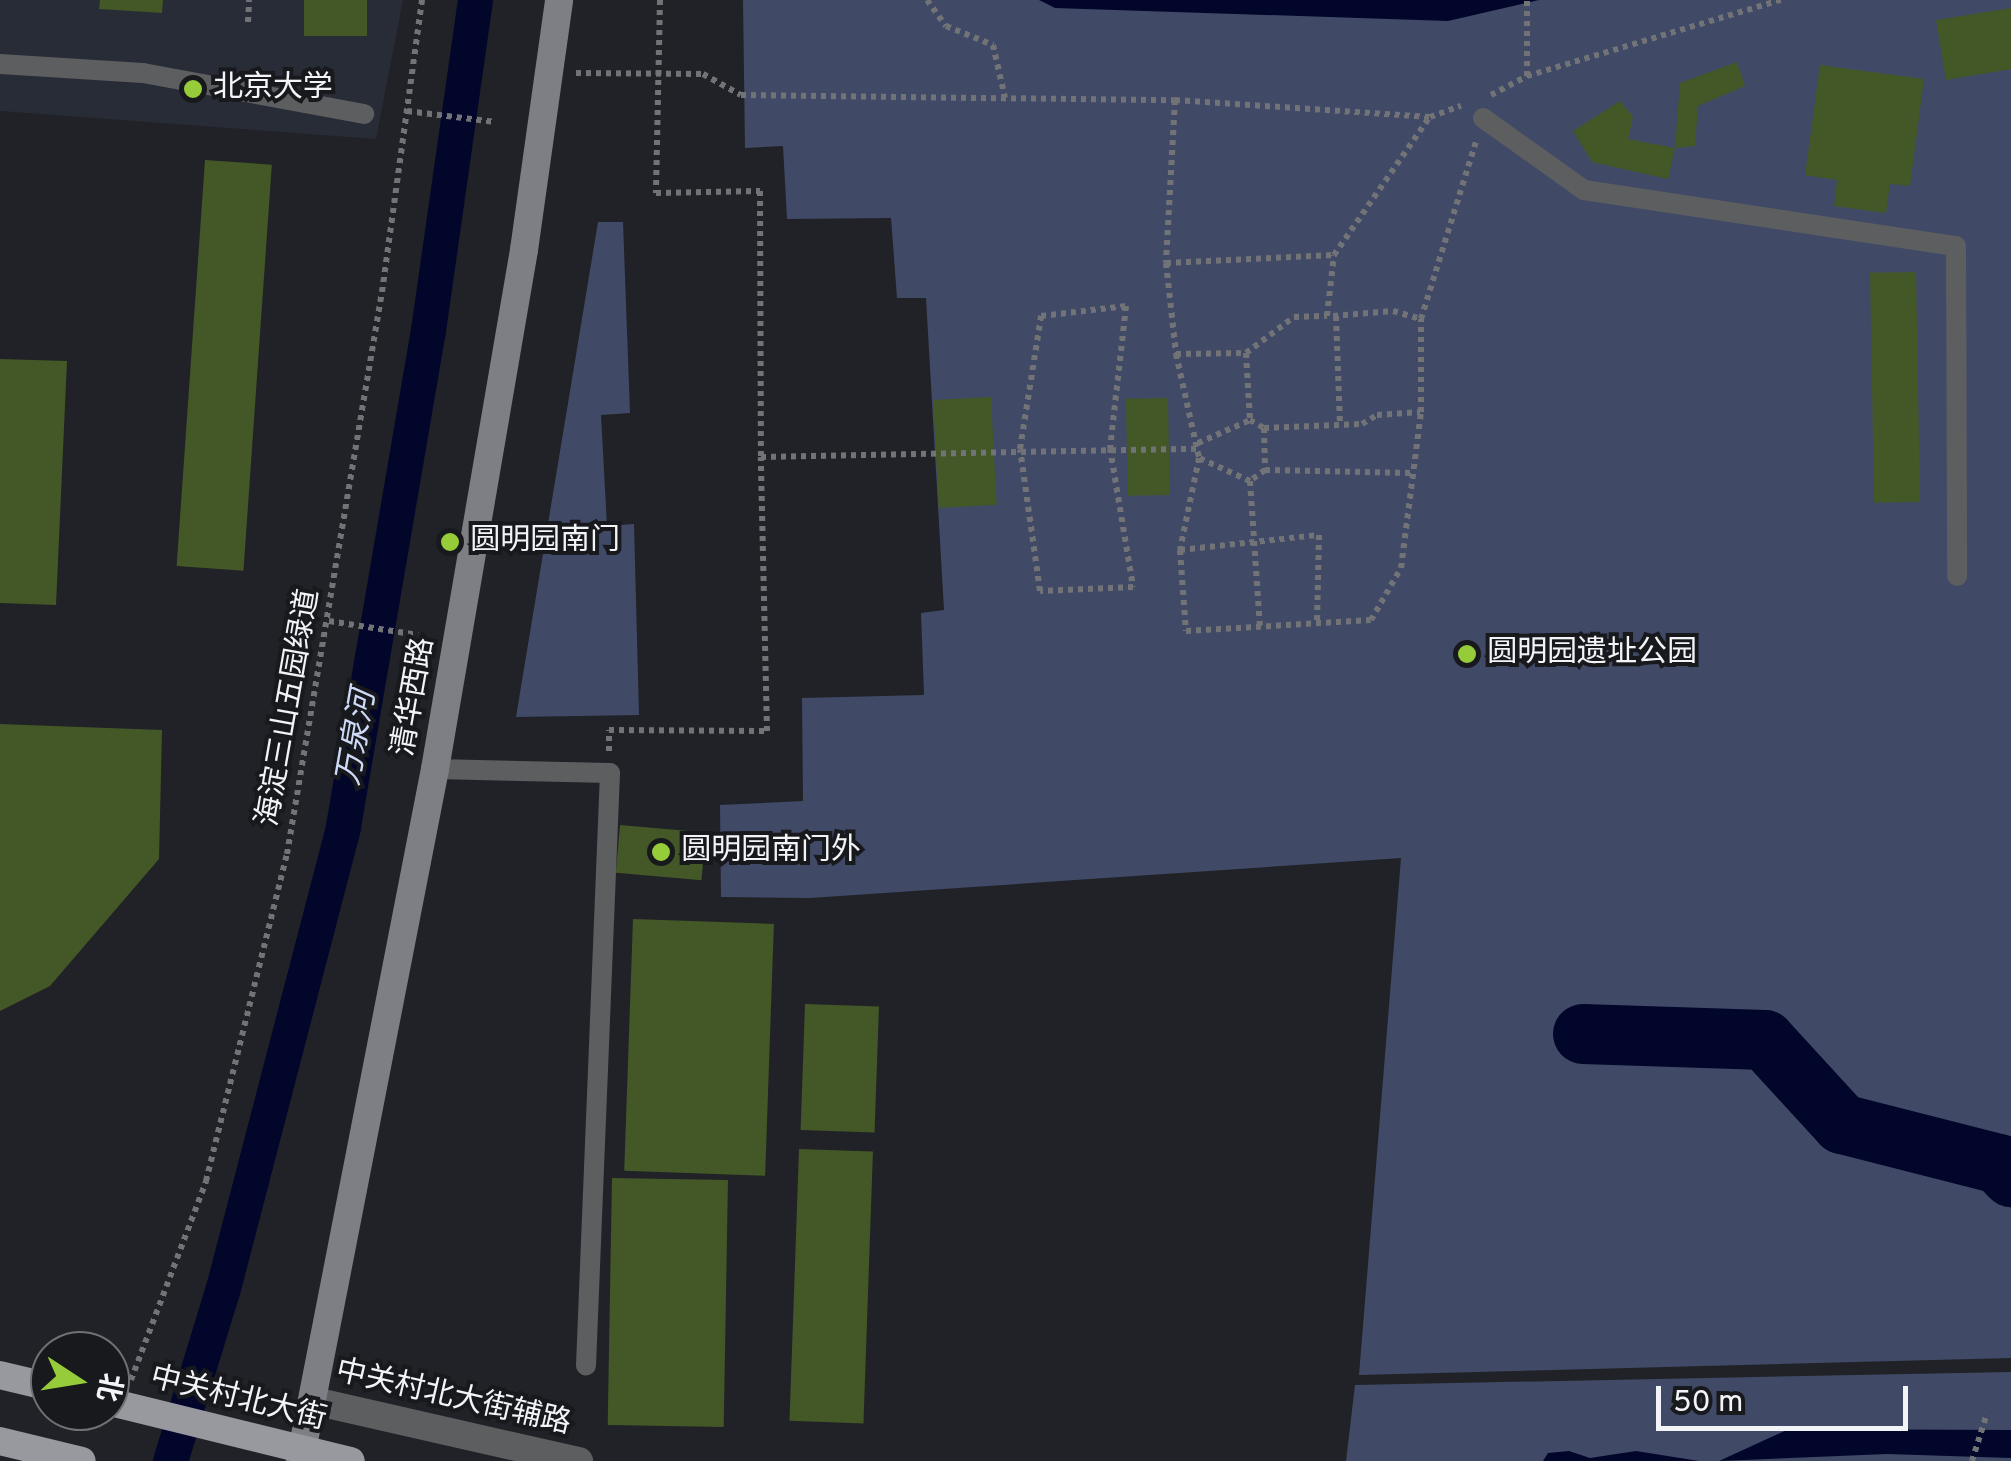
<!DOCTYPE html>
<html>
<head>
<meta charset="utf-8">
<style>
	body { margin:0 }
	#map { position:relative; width:2011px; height:1461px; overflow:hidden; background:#202227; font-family:Overpass,"Noto Sans SC",sans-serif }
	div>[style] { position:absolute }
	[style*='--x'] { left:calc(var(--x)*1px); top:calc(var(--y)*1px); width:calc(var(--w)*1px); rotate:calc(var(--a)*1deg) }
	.built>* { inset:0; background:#282c36 }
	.green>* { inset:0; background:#404a66 }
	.water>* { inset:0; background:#03062b }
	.canal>* { height:35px; margin:-17.5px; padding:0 17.5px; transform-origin:17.5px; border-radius:17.5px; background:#03062b }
	.river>* { height:60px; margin:-30px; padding:0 30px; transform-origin:30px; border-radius:30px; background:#03062b }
	.building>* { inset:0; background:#435727; transform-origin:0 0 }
	.path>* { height:6px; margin-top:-3px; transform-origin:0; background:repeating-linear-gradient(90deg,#717377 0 5px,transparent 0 10px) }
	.service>* { height:20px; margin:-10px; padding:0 10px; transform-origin:10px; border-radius:10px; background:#5d5e60 }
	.tertiary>* { height:28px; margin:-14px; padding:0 14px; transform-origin:14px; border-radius:14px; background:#5d5e60 }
	.secondary>* { height:28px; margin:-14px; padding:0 14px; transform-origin:14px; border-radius:14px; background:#7e7f84 }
	.primary>* { height:28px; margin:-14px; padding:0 14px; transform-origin:14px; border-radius:14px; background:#97999f }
	.path-bridge>* { height:6px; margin-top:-3px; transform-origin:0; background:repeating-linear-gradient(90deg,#717377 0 5px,transparent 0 10px) }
	.dots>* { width:28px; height:28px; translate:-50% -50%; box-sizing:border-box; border:5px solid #17191d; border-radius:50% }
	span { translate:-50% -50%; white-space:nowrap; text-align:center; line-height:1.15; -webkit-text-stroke:8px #17191d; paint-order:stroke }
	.poi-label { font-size:30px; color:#f3f4f7 }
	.left { translate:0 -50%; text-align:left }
	.street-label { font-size:30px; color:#f3f4f7 }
	.water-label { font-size:32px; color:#cedaf7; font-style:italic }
	.north { position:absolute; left:30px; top:1331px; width:100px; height:100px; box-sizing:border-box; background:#17191d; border:2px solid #6f7174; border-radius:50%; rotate:102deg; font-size:28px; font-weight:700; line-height:40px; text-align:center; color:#f3f4f7 }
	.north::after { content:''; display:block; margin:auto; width:35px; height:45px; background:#96cc3a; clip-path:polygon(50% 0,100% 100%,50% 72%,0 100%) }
	.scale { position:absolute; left:1656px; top:1386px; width:252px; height:45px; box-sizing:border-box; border:5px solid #f3f4f7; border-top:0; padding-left:12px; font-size:30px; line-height:35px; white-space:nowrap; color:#f3f4f7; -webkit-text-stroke:8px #17191d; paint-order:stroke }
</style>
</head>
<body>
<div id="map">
	<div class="built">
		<i style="clip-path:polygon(0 0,403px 0,376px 139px,0 111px)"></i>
	</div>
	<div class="green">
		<i style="clip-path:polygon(743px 0,2011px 0,2011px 1358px,1359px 1375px,1401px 858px,810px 898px,721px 897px,720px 805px,803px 801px,802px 698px,924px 695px,921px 613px,944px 610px,926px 298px,897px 298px,891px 218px,787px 219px,783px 146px,745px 148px)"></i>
		<i style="clip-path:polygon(598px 222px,623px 222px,630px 413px,601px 415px,607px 526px,634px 524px,639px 715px,516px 717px)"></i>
		<i style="clip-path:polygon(2011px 1372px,2011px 1461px,1346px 1461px,1355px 1385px)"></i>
	</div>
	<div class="water">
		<i style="clip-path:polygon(1039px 0,1539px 0,1448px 21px,1055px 8px)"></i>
		<i style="clip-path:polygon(1789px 1429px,2011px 1430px,2011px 1458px,1887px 1454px,1719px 1461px)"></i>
		<i style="clip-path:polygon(1569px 1451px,1590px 1458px,1636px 1451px,1699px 1461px,1543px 1461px,1548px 1453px)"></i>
	</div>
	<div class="canal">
		<i style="--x:170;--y:1461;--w:181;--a:-73"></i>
		<i style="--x:223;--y:1288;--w:477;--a:-75.4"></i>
		<i style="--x:343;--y:826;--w:503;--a:-80.28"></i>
		<i style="--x:428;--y:330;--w:333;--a:-81.9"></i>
	</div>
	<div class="river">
		<i style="--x:1583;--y:1034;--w:182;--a:1.9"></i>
		<i style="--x:1765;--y:1040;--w:114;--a:47.5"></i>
		<i style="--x:1842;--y:1124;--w:162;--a:14.3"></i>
		<i style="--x:1999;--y:1164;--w:18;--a:47"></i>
	</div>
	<div class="building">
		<i style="clip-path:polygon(100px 0,163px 0,162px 13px,99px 9px)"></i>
		<i style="left:304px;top:0;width:63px;height:36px"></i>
		<i style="clip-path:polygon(2011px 8px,2011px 69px,1946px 80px,1936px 20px)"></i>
		<i style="clip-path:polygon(1737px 62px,1745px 86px,1698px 106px,1695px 146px,1675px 148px,1680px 83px)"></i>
		<i style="clip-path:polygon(1820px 65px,1924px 79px,1910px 186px,1890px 184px,1886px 213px,1834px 206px,1837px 180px,1805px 175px)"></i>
		<i style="clip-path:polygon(1620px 101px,1633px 117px,1628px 139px,1675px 148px,1668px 179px,1592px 162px,1573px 131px)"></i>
		<i style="left:205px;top:160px;width:67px;height:407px;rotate:4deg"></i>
		<i style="left:1916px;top:272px;width:230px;height:46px;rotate:89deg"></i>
		<i style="clip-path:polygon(0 359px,67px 361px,56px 605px,0 603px)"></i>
		<i style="left:991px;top:397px;width:108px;height:58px;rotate:87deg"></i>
		<i style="left:1168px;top:398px;width:97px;height:42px;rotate:89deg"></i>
		<i style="clip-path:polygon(0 724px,162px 730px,159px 859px,50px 986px,0 1011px)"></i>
		<i style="left:620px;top:825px;width:86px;height:48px;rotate:5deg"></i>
		<i style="left:633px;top:919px;width:141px;height:252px;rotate:2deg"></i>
		<i style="left:805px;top:1004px;width:74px;height:126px;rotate:2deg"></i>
		<i style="left:799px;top:1149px;width:74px;height:272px;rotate:2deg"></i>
		<i style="left:612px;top:1178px;width:116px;height:247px;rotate:1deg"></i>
	</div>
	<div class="path">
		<i style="--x:660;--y:0;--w:193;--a:91.2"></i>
		<i style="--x:656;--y:193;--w:104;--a:-1.1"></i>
		<i style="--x:760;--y:191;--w:266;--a:89.8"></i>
		<i style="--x:761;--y:457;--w:436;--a:-1.1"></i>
		<i style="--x:927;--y:0;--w:32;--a:54"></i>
		<i style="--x:946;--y:26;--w:51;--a:22"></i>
		<i style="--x:993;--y:45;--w:54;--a:77.2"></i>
		<i style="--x:248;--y:22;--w:22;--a:-87"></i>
		<i style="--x:576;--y:73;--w:127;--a:0.5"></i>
		<i style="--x:703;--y:74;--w:43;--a:28.9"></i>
		<i style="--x:741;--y:95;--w:434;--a:0.7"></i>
		<i style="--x:1175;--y:100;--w:256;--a:3.8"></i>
		<i style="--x:1430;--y:117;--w:33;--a:-20"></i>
		<i style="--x:1527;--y:76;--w:76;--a:-90"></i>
		<i style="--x:1491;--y:95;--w:41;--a:-27.8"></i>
		<i style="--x:1527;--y:76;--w:265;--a:-16.7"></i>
		<i style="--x:1175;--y:100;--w:163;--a:93.2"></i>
		<i style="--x:1166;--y:263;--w:92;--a:83.7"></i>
		<i style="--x:1176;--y:354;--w:107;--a:77.5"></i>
		<i style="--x:1199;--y:458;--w:94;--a:101.7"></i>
		<i style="--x:1180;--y:550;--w:81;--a:85.8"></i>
		<i style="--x:1186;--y:631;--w:185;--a:-3.4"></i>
		<i style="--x:1371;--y:620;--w:60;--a:-60"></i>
		<i style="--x:1401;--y:568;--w:157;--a:-82.7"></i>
		<i style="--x:1421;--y:412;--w:93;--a:-90"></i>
		<i style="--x:1421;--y:319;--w:186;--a:-72.8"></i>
		<i style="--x:407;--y:111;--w:89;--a:7.1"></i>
		<i style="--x:1166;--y:263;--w:168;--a:-2.7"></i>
		<i style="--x:1126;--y:306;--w:143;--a:96.4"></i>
		<i style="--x:1110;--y:448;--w:141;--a:80.6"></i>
		<i style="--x:1133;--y:587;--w:93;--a:177.5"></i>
		<i style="--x:1040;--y:591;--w:143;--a:-98"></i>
		<i style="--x:1020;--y:449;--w:135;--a:-81"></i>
		<i style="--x:1041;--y:316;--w:86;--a:-6.7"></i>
		<i style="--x:1333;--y:316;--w:60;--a:-4.8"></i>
		<i style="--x:1393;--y:311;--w:29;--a:16"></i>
		<i style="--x:1336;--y:316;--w:109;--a:87.9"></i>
		<i style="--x:1246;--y:353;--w:60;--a:-36.9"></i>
		<i style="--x:1294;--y:317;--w:33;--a:-2"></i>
		<i style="--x:1327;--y:316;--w:61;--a:-83.5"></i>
		<i style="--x:1334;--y:255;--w:167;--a:-55.3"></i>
		<i style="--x:1176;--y:354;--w:70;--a:-0.8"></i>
		<i style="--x:1246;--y:353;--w:67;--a:86.6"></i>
		<i style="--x:1250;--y:420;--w:16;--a:30"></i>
		<i style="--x:1264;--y:428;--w:42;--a:88.6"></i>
		<i style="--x:1265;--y:470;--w:19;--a:144"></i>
		<i style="--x:1250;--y:481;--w:56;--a:-155.7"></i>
		<i style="--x:1264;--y:428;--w:98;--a:-2.3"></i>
		<i style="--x:1362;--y:424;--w:17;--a:-31"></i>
		<i style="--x:1377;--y:415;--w:43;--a:-4"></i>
		<i style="--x:1198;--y:443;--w:57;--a:-23.9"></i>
		<i style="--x:1265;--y:470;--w:146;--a:1.2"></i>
		<i style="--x:1250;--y:481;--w:146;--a:86.1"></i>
		<i style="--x:1180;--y:550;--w:140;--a:-6.2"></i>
		<i style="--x:1319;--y:535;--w:86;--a:91.3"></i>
		<i style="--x:609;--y:751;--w:21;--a:-90"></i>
		<i style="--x:609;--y:730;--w:158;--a:0.4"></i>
		<i style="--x:767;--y:731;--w:274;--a:-91.3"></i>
		<i style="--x:131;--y:1380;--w:213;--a:-69.3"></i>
		<i style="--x:206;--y:1181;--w:337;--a:-76.1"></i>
		<i style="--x:287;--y:854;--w:570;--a:-80.41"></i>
		<i style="--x:382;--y:292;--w:295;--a:-82.2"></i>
		<i style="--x:1972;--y:1461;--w:50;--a:-72.6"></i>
	</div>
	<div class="service">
		<i style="--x:0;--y:64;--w:143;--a:3.6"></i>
		<i style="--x:143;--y:73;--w:225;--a:10.5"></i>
		<i style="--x:1483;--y:118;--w:124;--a:35.5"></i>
		<i style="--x:1584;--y:190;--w:376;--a:8.6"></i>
		<i style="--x:1956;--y:246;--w:330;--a:89.8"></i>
		<i style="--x:435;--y:769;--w:175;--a:1.3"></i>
		<i style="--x:610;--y:773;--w:593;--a:92.32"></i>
	</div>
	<div class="tertiary">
		<i style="--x:314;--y:1401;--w:272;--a:12.8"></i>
	</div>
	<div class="secondary">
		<i style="--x:300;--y:1461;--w:705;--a:-78.96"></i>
		<i style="--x:435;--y:769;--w:527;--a:-80.27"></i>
		<i style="--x:524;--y:250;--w:252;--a:-82"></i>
	</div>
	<div class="primary">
		<i style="--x:0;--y:1375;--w:51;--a:13.5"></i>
		<i style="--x:110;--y:1402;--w:248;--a:13.8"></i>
		<i style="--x:0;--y:1441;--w:84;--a:13.7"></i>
	</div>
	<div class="path-bridge">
		<i style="--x:329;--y:621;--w:90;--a:8.9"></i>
	</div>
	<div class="dots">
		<i style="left:193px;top:89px;background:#96cc3a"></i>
		<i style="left:450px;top:542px;background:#96cc3a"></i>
		<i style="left:1467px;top:654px;background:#96cc3a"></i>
		<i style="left:661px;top:852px;background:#96cc3a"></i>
	</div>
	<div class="poi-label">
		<span class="left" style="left:213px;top:89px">北京大学</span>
		<span class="left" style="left:470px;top:542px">圆明园南门</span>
		<span class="left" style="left:1487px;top:654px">圆明园遗址公园</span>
		<span class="left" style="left:681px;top:852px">圆明园南门外</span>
	</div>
	<div class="street-label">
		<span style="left:415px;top:697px;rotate:-80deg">清华西路</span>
		<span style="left:290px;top:708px;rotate:-80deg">海淀三山五园绿道</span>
		<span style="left:453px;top:1399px;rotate:13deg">中关村北大街辅路</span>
		<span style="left:238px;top:1400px;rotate:14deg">中关村北大街</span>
	</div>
	<div class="water-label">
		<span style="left:358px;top:738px;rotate:-80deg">万泉河</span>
	</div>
	<div class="north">北</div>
	<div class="scale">50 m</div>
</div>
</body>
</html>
